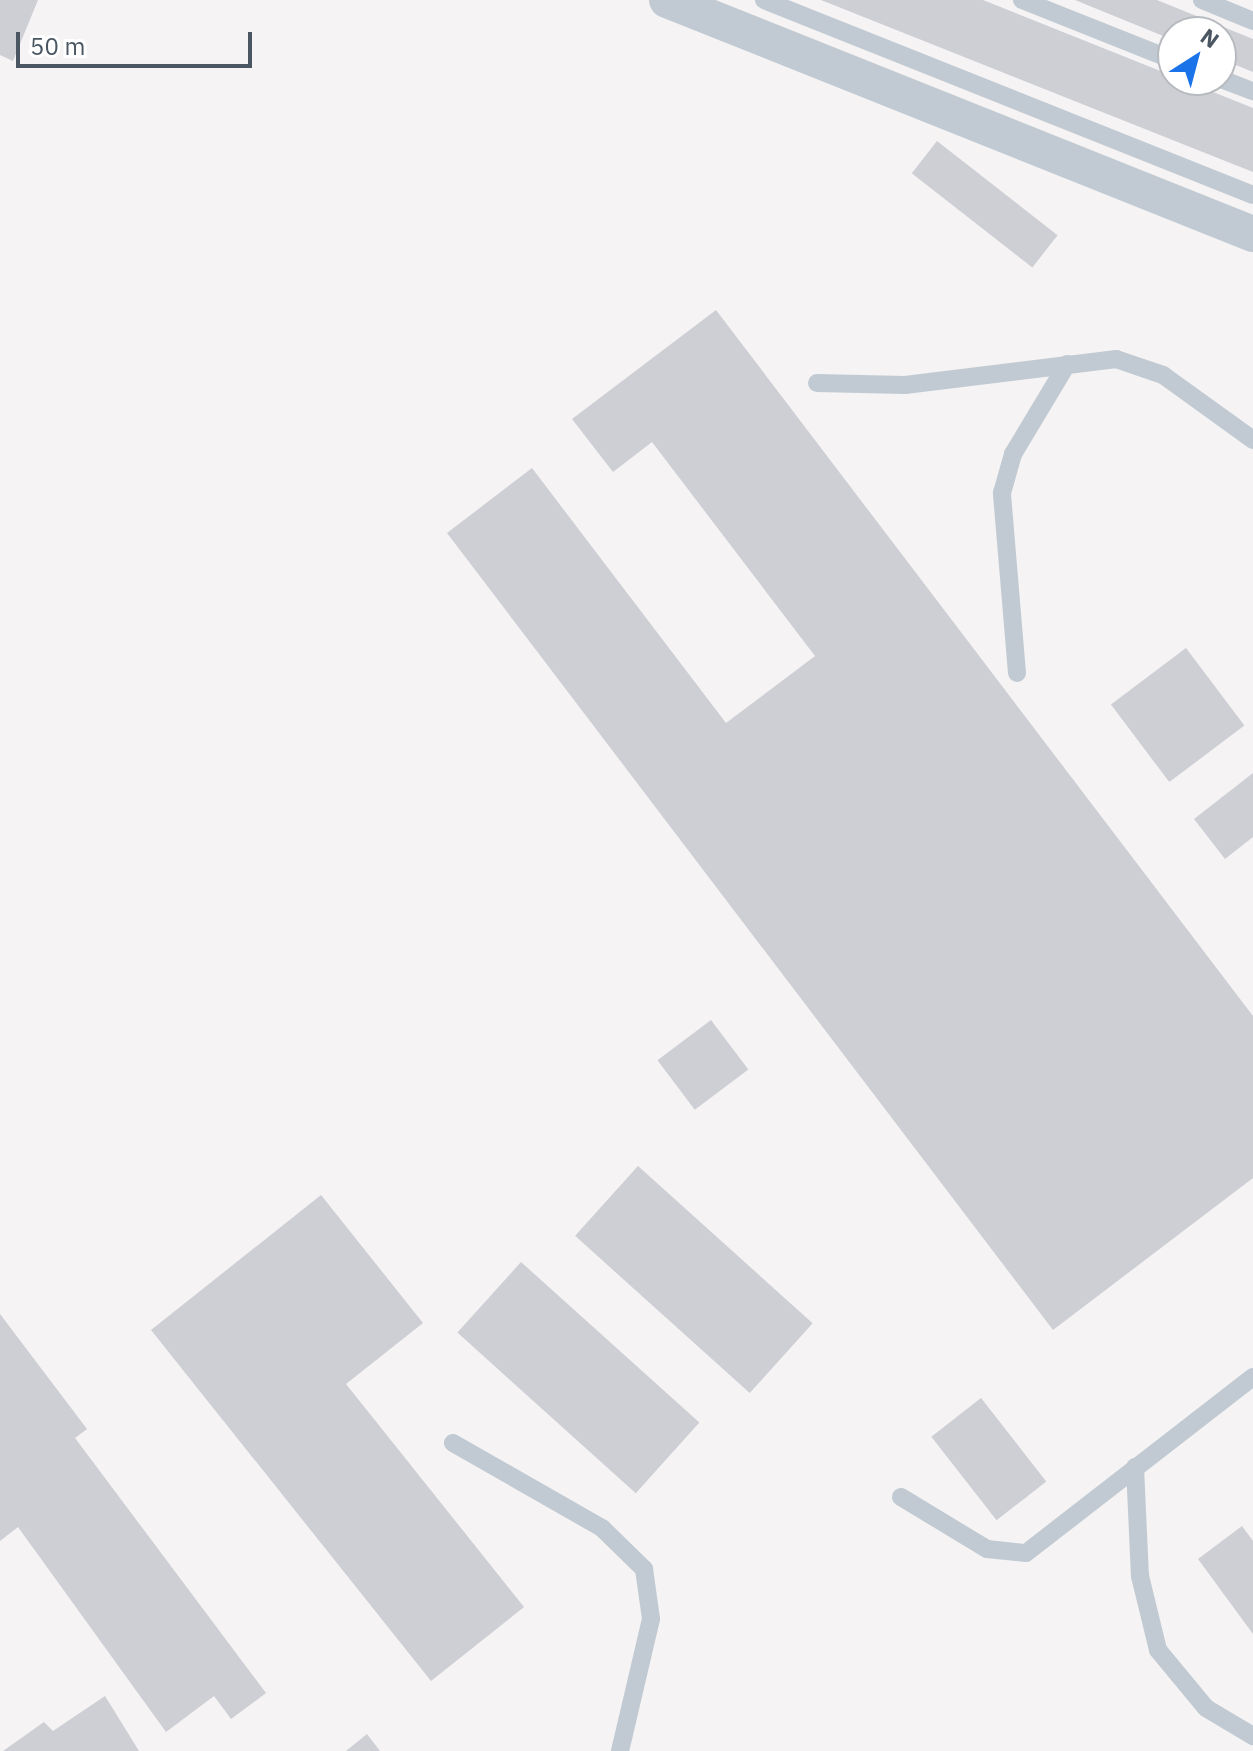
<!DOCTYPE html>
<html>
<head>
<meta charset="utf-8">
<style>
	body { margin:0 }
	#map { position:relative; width:1253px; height:1751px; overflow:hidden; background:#f5f3f3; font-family:"IBM Plex Sans",sans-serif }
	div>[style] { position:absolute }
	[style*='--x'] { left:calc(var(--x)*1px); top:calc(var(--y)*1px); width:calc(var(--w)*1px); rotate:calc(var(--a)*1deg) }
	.building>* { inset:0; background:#cdcfd5; transform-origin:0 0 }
	.lane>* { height:18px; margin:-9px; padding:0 9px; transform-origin:9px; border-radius:9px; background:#c1cad2 }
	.street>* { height:36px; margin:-18px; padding:0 18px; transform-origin:18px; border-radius:18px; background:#c1cad2 }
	span { translate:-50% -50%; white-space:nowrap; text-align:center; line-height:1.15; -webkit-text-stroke:7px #fff; paint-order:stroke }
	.north { position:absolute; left:1157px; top:16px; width:80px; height:80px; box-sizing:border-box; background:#fff; border:2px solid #b7bbc0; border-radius:50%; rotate:36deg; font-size:22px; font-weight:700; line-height:32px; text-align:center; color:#4a5661 }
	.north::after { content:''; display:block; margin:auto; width:28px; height:36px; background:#1a73e8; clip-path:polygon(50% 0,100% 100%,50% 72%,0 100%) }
	.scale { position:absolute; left:16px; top:32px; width:236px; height:36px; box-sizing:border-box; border:4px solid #4a5661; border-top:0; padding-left:10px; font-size:24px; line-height:28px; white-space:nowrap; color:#4a5661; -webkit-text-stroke:6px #fff; paint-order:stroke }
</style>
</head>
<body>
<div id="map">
	<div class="building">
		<i style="clip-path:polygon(0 0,38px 0,13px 61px,0 55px)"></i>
		<i style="clip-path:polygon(821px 0,983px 0,1253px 108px,1253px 172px)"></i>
		<i style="clip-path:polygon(1075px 0,1157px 0,1253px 39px,1253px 72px,1221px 59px,1221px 32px,1173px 32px,1173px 40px)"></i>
		<i style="left:937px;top:141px;width:153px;height:41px;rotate:38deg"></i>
		<i style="clip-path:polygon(716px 310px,1253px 1016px,1253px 1178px,1053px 1330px,447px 533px,532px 468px,726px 723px,815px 656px,652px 442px,613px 472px,572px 419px)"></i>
		<i style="left:1186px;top:648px;width:97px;height:94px;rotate:53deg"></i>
		<i style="clip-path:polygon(1253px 773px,1253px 837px,1225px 859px,1194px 819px)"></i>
		<i style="left:711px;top:1020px;width:62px;height:67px;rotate:53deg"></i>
		<i style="left:638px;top:1166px;width:235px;height:94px;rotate:42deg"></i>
		<i style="clip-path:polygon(321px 1195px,423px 1323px,346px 1384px,524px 1607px,431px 1681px,151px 1330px)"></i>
		<i style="left:521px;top:1262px;width:240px;height:95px;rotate:42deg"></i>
		<i style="clip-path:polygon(0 1314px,87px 1429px,75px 1438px,266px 1693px,231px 1719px,214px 1696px,166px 1732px,18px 1527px,0 1541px)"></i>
		<i style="left:981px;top:1398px;width:106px;height:63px;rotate:52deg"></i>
		<i style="clip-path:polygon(1242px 1526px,1253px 1541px,1253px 1634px,1198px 1559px)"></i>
		<i style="clip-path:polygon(105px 1696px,139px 1751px,3px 1751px,44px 1722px,53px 1731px)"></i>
		<i style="clip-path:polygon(367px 1734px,380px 1751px,346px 1751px)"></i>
	</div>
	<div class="lane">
		<i style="--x:764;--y:0;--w:526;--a:21.74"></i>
		<i style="--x:1022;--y:0;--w:162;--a:21.7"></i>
		<i style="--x:1202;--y:0;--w:55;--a:22.4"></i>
		<i style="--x:1221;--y:79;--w:34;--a:21"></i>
		<i style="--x:817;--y:383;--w:88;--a:1.3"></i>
		<i style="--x:905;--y:385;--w:213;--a:-7"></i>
		<i style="--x:1116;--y:359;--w:50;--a:18.8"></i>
		<i style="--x:1163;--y:375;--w:111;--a:35.8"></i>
		<i style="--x:1017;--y:673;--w:181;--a:-94.8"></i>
		<i style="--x:1002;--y:493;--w:41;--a:-74.2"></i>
		<i style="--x:1013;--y:454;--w:105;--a:-59"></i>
		<i style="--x:453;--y:1443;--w:172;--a:29.7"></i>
		<i style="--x:602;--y:1528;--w:59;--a:44.3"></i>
		<i style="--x:644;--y:1569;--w:50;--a:82"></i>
		<i style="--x:651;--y:1619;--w:136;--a:103.2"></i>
		<i style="--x:1135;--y:1467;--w:109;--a:87.4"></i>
		<i style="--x:1140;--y:1576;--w:76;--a:76.3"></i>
		<i style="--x:1158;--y:1650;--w:75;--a:50.4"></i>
		<i style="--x:1206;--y:1708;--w:55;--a:30.8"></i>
		<i style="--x:901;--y:1497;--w:100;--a:31.2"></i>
		<i style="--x:987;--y:1549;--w:39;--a:6"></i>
		<i style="--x:1026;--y:1553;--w:287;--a:-37.8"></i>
	</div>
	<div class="street">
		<i style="--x:667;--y:0;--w:631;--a:21.77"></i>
	</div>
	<div class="north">N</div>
	<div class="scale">50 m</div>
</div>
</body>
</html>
